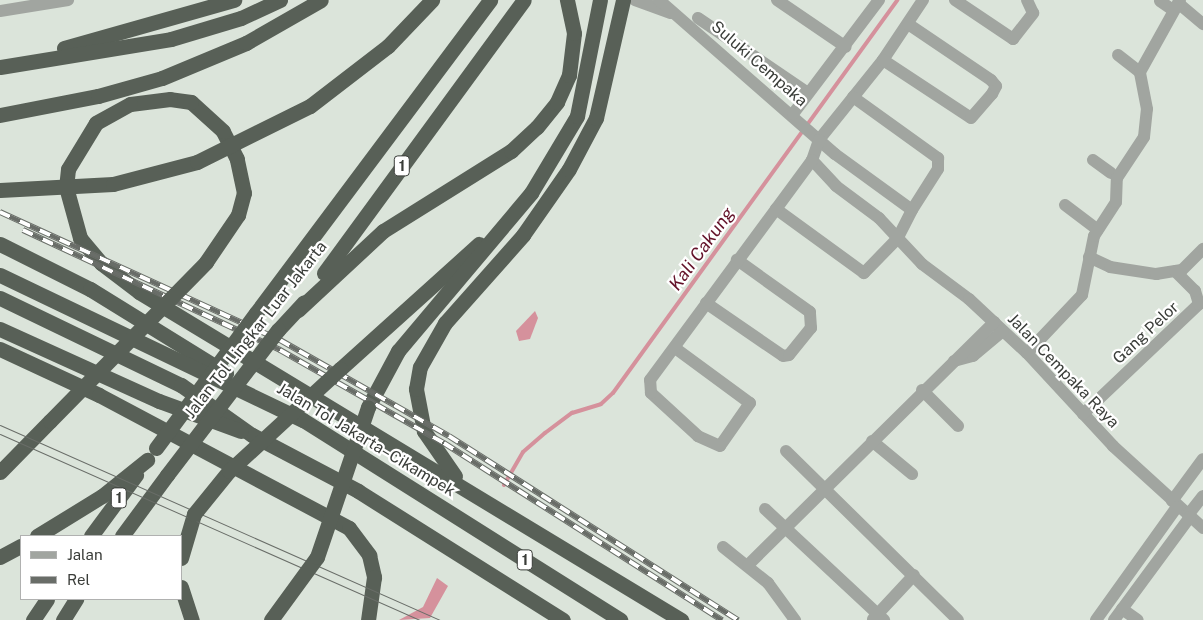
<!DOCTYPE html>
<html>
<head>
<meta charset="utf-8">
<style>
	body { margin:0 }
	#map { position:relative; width:1203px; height:620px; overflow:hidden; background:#dbe4da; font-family:"Public Sans",sans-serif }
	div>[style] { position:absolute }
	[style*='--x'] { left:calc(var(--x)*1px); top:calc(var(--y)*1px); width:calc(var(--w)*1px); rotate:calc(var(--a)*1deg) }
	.water>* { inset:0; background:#d5919c }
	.stream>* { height:4px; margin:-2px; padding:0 2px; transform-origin:2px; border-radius:2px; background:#d5919c }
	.minor>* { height:12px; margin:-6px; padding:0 6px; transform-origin:6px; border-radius:6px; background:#a1a5a0 }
	.highway>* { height:15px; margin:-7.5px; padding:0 7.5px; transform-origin:7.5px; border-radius:7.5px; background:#586057 }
	.tram>* { height:1px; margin:-0.5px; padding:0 0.5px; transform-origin:0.5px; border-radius:0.5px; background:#696d68 }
	.rail>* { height:5.5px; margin-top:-2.75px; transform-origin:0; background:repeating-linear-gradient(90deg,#fff 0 11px,#696d68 0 22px); box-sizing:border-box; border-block:1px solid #696d68 }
	.highway-bridge>* { height:15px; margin:-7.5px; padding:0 7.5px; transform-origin:7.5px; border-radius:7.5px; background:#586057 }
	span { translate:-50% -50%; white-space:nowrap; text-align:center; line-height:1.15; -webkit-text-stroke:4.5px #fff; paint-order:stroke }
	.shield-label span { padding:1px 4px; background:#fff; border:1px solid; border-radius:4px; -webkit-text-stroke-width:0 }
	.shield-label { font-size:15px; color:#3a3d39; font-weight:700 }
	.street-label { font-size:16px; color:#3a3d39 }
	.water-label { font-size:18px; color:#631229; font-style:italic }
	.legend { position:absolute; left:20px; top:535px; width:162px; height:65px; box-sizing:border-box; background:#fff; border:1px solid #b0b1b0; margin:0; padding:6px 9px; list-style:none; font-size:15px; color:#3a3d39 }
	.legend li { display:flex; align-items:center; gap:10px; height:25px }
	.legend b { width:25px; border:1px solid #b0b1b0 }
</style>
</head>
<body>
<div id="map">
	<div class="water">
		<i style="clip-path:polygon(535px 311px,538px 318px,530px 339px,519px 341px,516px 331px)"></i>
		<i style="clip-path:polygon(437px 578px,448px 586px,430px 618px,399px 620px,423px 607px)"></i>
	</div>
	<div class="stream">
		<i style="--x:504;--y:485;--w:38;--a:-60"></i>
		<i style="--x:523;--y:452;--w:29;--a:-41"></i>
		<i style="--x:545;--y:433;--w:34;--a:-37"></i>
		<i style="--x:572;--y:413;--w:30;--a:-17"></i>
		<i style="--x:601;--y:404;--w:16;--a:-43"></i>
		<i style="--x:613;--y:393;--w:485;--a:-54.1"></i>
	</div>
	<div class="minor">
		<i style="--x:635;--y:0;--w:38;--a:20"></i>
		<i style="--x:659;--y:0;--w:234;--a:41.2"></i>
		<i style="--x:835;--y:154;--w:95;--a:36"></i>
		<i style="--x:912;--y:210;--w:31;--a:117"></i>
		<i style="--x:898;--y:238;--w:49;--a:134.2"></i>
		<i style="--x:864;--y:273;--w:109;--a:-144"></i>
		<i style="--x:777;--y:0;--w:83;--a:34.3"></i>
		<i style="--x:923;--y:0;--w:72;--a:123.7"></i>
		<i style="--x:883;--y:60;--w:102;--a:128.7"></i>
		<i style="--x:819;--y:140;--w:21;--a:109"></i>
		<i style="--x:812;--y:160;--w:35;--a:47"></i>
		<i style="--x:836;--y:186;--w:54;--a:36.7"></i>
		<i style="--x:879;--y:218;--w:63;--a:46.9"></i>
		<i style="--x:922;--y:264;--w:59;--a:36.7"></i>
		<i style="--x:969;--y:299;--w:79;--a:43"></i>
		<i style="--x:1027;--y:353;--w:127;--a:47.2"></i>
		<i style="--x:1113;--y:446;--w:122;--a:42.3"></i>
		<i style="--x:955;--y:0;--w:70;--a:33.9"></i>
		<i style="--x:1013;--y:39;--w:33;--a:-52"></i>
		<i style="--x:1033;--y:13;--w:14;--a:-115"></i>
		<i style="--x:1160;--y:1;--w:16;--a:35"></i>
		<i style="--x:1178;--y:3;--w:33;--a:40"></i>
		<i style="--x:0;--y:11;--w:69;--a:-9.2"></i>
		<i style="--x:698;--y:18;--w:133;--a:34.3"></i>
		<i style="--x:1118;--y:55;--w:28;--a:38"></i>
		<i style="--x:883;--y:60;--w:105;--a:33.4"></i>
		<i style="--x:971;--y:118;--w:32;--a:-49"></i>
		<i style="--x:992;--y:94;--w:9;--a:-63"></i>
		<i style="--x:996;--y:86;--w:8;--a:-130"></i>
		<i style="--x:991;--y:80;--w:100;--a:-146"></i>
		<i style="--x:853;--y:97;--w:105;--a:35.7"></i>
		<i style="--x:938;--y:158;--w:11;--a:90"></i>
		<i style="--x:938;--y:169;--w:49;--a:122.4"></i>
		<i style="--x:793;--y:114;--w:143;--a:-53"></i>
		<i style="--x:1093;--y:160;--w:22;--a:36"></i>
		<i style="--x:1065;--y:205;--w:41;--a:37.1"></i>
		<i style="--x:1089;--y:257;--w:23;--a:25"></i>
		<i style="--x:1110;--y:267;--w:47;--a:8.7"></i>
		<i style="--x:1156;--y:274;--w:26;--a:-9"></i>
		<i style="--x:1182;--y:270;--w:30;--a:-45"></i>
		<i style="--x:706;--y:303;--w:93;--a:34.5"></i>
		<i style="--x:783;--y:356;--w:6;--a:-9"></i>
		<i style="--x:789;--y:355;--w:35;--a:-51"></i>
		<i style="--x:811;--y:328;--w:16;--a:-94"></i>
		<i style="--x:810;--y:312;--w:90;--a:-144.5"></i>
		<i style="--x:675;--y:348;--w:93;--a:36.3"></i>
		<i style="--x:750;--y:403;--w:52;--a:124.9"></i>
		<i style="--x:720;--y:446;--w:24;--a:-156"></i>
		<i style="--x:698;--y:436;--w:64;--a:-137.5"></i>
		<i style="--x:651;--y:393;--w:13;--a:-94"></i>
		<i style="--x:650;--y:380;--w:273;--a:-53.6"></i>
		<i style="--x:1027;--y:353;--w:80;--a:-46.5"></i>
		<i style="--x:1082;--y:295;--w:60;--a:-78.5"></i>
		<i style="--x:1094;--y:236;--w:40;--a:-57.1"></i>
		<i style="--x:1116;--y:202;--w:24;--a:-88"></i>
		<i style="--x:1117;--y:178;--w:49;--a:-56.6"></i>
		<i style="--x:1144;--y:137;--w:28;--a:-84"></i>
		<i style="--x:1147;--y:109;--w:38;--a:-101"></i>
		<i style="--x:1140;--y:72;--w:82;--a:-60.9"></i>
		<i style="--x:954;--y:361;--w:20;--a:-15"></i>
		<i style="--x:973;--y:356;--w:39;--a:-40"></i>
		<i style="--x:922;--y:390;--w:51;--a:45"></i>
		<i style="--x:1083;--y:414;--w:160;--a:-43.5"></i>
		<i style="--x:1199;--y:304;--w:14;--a:-107"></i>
		<i style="--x:1195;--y:291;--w:28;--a:-135"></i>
		<i style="--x:872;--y:441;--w:52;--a:39.5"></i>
		<i style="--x:786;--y:451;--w:241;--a:44.5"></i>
		<i style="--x:1172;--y:501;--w:52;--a:-53.6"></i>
		<i style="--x:765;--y:509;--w:163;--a:43"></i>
		<i style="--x:1188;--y:515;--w:24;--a:-52"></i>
		<i style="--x:723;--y:547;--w:58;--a:38.7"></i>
		<i style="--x:768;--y:583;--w:46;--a:53.9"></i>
		<i style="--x:748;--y:565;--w:346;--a:-44.6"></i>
		<i style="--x:1122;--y:609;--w:19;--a:35"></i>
		<i style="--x:873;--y:619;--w:60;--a:-47"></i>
		<i style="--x:1096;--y:620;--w:139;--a:-54.4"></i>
		<i style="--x:1114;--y:620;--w:128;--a:-53.6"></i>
	</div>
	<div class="highway">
		<i style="--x:64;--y:48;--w:177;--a:-15.8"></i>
		<i style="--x:0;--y:67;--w:173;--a:-9.3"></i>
		<i style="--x:171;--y:39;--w:73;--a:-16.7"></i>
		<i style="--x:241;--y:18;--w:43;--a:-24.8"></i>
		<i style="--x:0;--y:115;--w:100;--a:-11"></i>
		<i style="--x:98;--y:96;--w:66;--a:-15.7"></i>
		<i style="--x:162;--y:78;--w:91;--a:-22.6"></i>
		<i style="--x:246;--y:43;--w:86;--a:-29.8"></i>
		<i style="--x:0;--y:244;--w:101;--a:26.6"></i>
		<i style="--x:90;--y:289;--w:160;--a:31.7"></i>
		<i style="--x:206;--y:262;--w:57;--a:-55.8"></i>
		<i style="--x:238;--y:215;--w:23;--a:-75"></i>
		<i style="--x:244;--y:193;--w:35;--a:-102"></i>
		<i style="--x:237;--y:159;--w:31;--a:-117"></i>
		<i style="--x:223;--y:131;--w:43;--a:-137.8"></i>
		<i style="--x:191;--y:102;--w:21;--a:-172"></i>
		<i style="--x:170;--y:99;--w:40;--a:172.9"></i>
		<i style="--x:130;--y:104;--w:39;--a:151"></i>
		<i style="--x:96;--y:123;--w:54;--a:121.3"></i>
		<i style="--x:68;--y:169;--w:18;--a:96"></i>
		<i style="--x:66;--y:187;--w:53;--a:74.6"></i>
		<i style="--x:80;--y:238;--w:33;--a:50"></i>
		<i style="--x:101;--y:263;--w:48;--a:37.3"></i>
		<i style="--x:139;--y:292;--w:634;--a:31.18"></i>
		<i style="--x:324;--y:273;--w:338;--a:-53.8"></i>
		<i style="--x:0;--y:275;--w:336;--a:25.6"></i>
		<i style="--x:303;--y:420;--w:375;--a:32.2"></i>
		<i style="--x:0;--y:298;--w:201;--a:25.7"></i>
		<i style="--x:181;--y:385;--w:87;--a:35.2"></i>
		<i style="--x:252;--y:435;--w:120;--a:27.8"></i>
		<i style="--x:358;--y:491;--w:242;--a:32.2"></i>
		<i style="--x:298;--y:310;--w:116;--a:-42.9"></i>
		<i style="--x:383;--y:231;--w:151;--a:-32"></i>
		<i style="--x:511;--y:151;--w:35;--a:-43"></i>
		<i style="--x:537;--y:127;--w:32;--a:-51"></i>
		<i style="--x:557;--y:102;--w:30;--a:-66"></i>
		<i style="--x:569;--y:75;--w:42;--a:-83.2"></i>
		<i style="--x:574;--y:33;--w:34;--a:-102"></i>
		<i style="--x:256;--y:313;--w:391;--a:-53.2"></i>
		<i style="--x:0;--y:329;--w:175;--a:24.4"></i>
		<i style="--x:159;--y:401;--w:87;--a:20.1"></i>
		<i style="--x:278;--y:330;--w:38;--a:-47"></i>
		<i style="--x:0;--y:349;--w:109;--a:24.9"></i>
		<i style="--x:99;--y:395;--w:283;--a:28"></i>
		<i style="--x:349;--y:528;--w:34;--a:53"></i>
		<i style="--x:369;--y:555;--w:23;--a:77"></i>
		<i style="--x:374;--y:577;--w:43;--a:97.9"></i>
		<i style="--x:340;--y:369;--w:187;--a:-42"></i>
		<i style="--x:368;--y:407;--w:64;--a:-61.8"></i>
		<i style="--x:398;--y:351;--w:207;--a:-49.9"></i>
		<i style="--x:531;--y:193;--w:90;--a:-59.1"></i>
		<i style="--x:577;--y:116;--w:118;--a:-78.8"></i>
		<i style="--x:0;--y:472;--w:71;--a:-45.6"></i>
		<i style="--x:455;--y:476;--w:55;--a:-124.6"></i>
		<i style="--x:424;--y:431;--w:43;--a:-100.8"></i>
		<i style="--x:416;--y:389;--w:22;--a:-80"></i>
		<i style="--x:420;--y:367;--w:51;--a:-60.4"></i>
		<i style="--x:445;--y:323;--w:118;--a:-48.4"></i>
		<i style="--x:523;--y:235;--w:80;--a:-55.1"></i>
		<i style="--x:569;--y:169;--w:58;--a:-62.1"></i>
		<i style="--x:596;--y:118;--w:121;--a:-77.1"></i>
		<i style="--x:37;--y:536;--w:76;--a:-31.6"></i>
		<i style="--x:102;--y:496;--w:58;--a:-38.7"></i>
		<i style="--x:91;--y:536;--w:76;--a:-53.6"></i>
		<i style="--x:122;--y:536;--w:76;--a:-53.6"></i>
		<i style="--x:0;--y:557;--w:24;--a:-28"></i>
		<i style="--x:181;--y:558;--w:46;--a:-73.5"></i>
		<i style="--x:181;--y:587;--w:35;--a:72"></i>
		<i style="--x:33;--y:620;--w:25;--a:-56"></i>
		<i style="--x:63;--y:620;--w:25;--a:-58"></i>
	</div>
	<div class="tram">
		<i style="--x:0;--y:425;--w:481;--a:23.9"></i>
		<i style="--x:0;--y:434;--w:459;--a:23.9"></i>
	</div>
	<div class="rail">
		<i style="--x:0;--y:212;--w:308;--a:24.6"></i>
		<i style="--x:280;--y:340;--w:194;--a:29.6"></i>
		<i style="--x:449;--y:436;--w:343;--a:32.5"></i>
		<i style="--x:23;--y:230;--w:284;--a:25"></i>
		<i style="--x:280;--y:350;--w:189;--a:29.6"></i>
		<i style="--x:444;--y:443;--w:330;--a:32.5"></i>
	</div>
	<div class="highway-bridge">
		<i style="--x:0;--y:190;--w:113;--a:-3"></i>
		<i style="--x:113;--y:184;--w:87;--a:-14.7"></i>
		<i style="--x:197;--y:162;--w:126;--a:-26.4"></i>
		<i style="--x:310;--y:106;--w:98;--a:-37.6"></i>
		<i style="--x:388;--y:46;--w:64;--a:-46.3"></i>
		<i style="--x:50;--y:421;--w:223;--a:-45.5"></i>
		<i style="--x:156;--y:448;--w:168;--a:-53.5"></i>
		<i style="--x:167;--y:475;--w:183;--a:-52.6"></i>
		<i style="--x:194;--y:514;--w:55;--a:-50.9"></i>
		<i style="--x:229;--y:471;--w:151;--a:-42.6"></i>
		<i style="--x:271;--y:620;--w:78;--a:-53.9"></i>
		<i style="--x:317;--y:557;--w:158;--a:-71.2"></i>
	</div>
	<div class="shield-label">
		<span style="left:402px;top:166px">1</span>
		<span style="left:119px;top:498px">1</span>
		<span style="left:525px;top:560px">1</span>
	</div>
	<div class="street-label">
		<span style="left:759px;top:64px;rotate:41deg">Suluki Cempaka</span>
		<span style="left:256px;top:330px;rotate:-52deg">Jalan Tol Lingkar Luar Jakarta</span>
		<span style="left:1146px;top:333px;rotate:-43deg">Gang Pelor</span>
		<span style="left:1063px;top:371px;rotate:46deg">Jalan Cempaka Raya</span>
		<span style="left:366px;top:440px;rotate:31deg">Jalan Tol Jakarta–Cikampek</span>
	</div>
	<div class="water-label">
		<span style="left:702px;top:249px;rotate:-54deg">Kali Cakung</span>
	</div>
	<ul class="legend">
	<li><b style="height:6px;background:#a1a5a0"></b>Jalan</li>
	<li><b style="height:6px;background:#696d68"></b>Rel</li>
	</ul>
</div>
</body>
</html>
